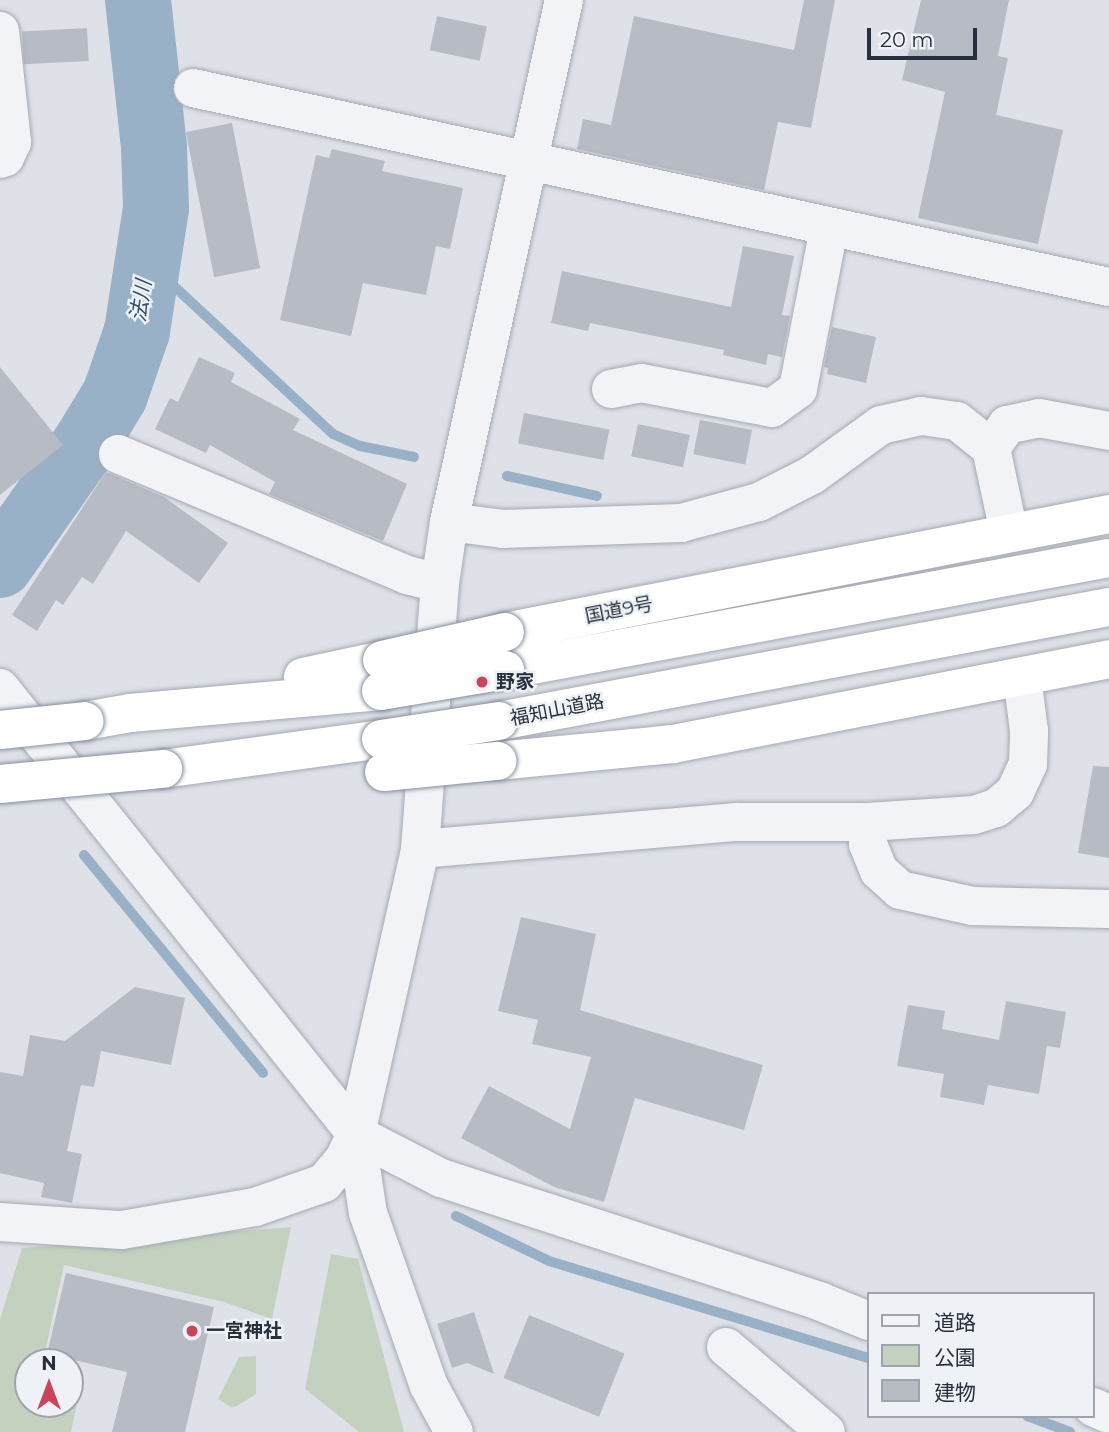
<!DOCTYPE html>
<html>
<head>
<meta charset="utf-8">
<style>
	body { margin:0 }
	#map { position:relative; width:1109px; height:1432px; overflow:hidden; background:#dee2e8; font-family:Montserrat,"Noto Sans JP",sans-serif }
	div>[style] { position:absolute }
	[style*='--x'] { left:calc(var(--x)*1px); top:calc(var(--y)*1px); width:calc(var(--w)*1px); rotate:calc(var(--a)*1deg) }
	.green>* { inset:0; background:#c4d1bf }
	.stream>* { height:10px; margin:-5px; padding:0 5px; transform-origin:5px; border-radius:5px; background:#99b1c7 }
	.river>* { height:66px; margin:-33px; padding:0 33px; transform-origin:33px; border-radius:33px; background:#99b1c7 }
	.building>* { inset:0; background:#b6bbc4; transform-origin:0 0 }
	.roads { filter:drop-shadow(0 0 2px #a4a9b2) drop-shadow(0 0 2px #a4a9b2) }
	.minor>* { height:38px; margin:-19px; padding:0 19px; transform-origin:19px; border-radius:19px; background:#f1f3f6 }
	.highway>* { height:38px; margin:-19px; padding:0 19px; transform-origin:19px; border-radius:19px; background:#fff }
	.bridges { filter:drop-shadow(0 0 2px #86909e) drop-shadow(0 0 2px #86909e) }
	.highway-bridge>* { height:38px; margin:-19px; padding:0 19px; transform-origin:19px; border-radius:19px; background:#fff }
	.dots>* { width:19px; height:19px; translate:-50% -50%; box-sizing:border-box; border:4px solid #eef1f5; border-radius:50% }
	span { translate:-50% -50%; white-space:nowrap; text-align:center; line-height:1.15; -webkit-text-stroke:5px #eef1f5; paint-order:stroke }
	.street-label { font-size:19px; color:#28303e }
	.poi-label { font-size:19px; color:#28303e; font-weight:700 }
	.left { translate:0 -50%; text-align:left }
	.water-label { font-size:21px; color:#325071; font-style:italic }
	.legend { position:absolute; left:867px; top:1292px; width:228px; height:126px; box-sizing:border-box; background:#eef1f5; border:2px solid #9fa4ac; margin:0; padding:9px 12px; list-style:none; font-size:21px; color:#28303e }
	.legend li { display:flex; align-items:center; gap:14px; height:35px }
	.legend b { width:35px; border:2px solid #9fa4ac }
	.north { position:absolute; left:14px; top:1348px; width:70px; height:70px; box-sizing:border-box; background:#eef1f5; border:2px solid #9fa4ac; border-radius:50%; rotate:0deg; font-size:19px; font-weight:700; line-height:28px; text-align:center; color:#28303e }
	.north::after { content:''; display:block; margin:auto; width:24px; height:32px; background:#cc445c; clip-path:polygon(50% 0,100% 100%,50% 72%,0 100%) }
	.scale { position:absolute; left:867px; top:28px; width:110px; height:32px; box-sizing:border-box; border:4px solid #28303e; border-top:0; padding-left:9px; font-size:21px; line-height:24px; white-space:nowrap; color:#28303e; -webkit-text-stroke:5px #eef1f5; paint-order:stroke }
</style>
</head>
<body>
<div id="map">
	<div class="green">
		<i style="clip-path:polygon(291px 1227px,272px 1319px,224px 1302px,64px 1265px,44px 1357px,52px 1362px,28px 1362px,28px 1404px,70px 1404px,70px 1372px,82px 1378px,71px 1432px,0 1432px,0 1319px,22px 1248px)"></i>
		<i style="clip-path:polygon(331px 1254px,358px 1259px,404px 1432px,359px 1432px,305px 1389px)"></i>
		<i style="clip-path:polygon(256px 1356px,256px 1394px,237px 1406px,231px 1407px,218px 1399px,239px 1357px)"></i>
	</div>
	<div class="stream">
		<i style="--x:149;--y:263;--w:251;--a:42.9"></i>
		<i style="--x:333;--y:434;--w:30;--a:24"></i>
		<i style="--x:360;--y:446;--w:55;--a:11.5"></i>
		<i style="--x:507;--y:476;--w:92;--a:12.5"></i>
		<i style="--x:84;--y:855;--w:282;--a:50.6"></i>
		<i style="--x:456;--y:1216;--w:103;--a:25.8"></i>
		<i style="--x:549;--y:1261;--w:334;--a:16.9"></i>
		<i style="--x:1027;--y:1416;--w:46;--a:20.4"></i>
	</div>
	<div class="river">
		<i style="--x:0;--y:565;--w:151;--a:-54.9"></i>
		<i style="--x:87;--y:441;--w:54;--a:-58.7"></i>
		<i style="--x:115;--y:395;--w:68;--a:-71"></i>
		<i style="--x:137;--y:331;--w:124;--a:-81.2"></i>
		<i style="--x:156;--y:208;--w:61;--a:-91.9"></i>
		<i style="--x:154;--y:147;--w:148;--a:-96.2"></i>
	</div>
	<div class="building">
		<i style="clip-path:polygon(804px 0,835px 0,811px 128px,778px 122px,764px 190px,577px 149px,583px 119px,611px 125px,634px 16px,794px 50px)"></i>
		<i style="clip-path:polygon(921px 0,1009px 0,998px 56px,1008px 58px,996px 115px,1063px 130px,1038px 244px,918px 218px,945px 92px,902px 80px)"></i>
		<i style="left:437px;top:16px;width:51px;height:35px;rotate:12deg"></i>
		<i style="left:87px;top:28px;width:33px;height:65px;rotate:87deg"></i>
		<i style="left:232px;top:123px;width:148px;height:47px;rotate:79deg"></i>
		<i style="clip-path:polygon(332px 149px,385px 161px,382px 171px,463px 188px,450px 249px,436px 246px,426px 295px,363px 283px,351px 336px,280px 320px,316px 155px,329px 158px)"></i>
		<i style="clip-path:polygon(743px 246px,794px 256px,782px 315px,790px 316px,782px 357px,768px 354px,766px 365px,723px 355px,724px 350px,590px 323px,588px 331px,551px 323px,562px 271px,731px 307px)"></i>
		<i style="clip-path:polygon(832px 327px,876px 337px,866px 383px,827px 374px,828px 368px,824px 367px)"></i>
		<i style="clip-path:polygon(199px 357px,235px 373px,231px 382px,300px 419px,293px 430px,407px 484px,383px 541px,269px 494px,275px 482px,210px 445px,206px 453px,155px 429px,170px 398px,178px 402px)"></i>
		<i style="clip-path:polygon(0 367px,63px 445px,0 495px)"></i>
		<i style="left:524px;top:413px;width:87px;height:31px;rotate:11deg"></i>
		<i style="left:700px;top:420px;width:53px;height:35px;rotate:11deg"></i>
		<i style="left:638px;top:424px;width:53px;height:33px;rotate:12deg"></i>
		<i style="clip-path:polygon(106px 472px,164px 497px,228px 543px,199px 583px,126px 531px,93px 584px,82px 577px,63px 605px,56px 600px,37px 631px,12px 615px)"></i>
		<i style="clip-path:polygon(1093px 766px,1109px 767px,1109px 858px,1078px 853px)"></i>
		<i style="clip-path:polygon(521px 917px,596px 934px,580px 1010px,763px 1065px,744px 1130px,635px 1098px,604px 1202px,554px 1187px,461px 1138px,489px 1086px,570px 1129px,591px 1057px,532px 1044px,538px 1020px,498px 1011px)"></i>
		<i style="clip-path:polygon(135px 987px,185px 998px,171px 1065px,101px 1051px,94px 1087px,81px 1085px,67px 1151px,82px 1154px,72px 1203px,41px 1197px,44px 1183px,0 1173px,0 1072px,23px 1076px,30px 1035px,65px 1041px)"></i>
		<i style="clip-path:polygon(1006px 1001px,1066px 1012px,1060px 1048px,1047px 1046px,1039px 1094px,988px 1085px,984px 1105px,940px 1097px,944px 1074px,897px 1066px,908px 1005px,945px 1011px,942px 1029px,999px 1040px)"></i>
		<i style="clip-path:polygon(66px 1273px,214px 1307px,185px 1432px,112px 1432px,127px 1372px,47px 1354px)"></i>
		<i style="clip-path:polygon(474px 1312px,494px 1374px,467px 1363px,452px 1368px,437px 1324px)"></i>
		<i style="left:529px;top:1315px;width:103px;height:68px;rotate:22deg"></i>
	</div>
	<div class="roads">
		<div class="minor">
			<i style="--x:0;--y:31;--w:112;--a:83.8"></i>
			<i style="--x:12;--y:142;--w:17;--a:115"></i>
			<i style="--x:5;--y:157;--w:5;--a:158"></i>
			<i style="--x:193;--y:88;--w:937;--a:12.26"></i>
			<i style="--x:611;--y:389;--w:31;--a:-11"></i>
			<i style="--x:641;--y:383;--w:133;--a:10.8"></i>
			<i style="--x:772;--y:408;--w:32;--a:-36"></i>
			<i style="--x:798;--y:389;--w:164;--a:-79.1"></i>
			<i style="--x:991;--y:448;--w:28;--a:-55"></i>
			<i style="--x:1007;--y:425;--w:33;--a:-12"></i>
			<i style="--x:1039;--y:418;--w:71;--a:10.5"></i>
			<i style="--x:118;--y:454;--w:313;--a:22.7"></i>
			<i style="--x:407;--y:575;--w:34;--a:14"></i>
			<i style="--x:449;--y:522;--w:54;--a:7.4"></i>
			<i style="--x:503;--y:529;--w:178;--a:-1.9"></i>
			<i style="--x:681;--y:523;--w:81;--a:-15.1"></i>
			<i style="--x:759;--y:502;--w:59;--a:-27"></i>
			<i style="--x:812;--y:475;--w:85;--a:-35.9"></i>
			<i style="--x:881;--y:425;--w:41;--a:-12.7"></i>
			<i style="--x:921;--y:416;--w:36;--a:8"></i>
			<i style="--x:957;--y:421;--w:43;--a:38.5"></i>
			<i style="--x:991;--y:448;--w:87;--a:78"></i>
			<i style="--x:0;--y:688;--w:571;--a:51.4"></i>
			<i style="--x:356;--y:1134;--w:96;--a:27.4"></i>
			<i style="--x:441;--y:1178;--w:398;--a:18"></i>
			<i style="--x:819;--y:1301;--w:54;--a:21.8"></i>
			<i style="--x:868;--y:822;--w:22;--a:90"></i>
			<i style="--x:868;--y:844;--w:29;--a:68"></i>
			<i style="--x:879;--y:871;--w:28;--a:42"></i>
			<i style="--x:900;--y:890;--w:75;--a:12.4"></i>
			<i style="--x:973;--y:906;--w:136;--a:1.3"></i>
			<i style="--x:420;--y:849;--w:318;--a:-4.9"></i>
			<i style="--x:737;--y:822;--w:131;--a:0"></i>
			<i style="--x:868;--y:822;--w:106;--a:-3.8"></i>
			<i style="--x:974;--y:815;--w:23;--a:-18"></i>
			<i style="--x:996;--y:808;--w:25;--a:-40"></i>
			<i style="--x:1015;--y:792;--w:31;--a:-65"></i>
			<i style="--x:1028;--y:764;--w:33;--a:-88"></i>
			<i style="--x:1029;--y:731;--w:55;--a:-97.3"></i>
			<i style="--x:356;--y:1134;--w:80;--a:81.4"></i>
			<i style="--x:368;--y:1213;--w:183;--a:70.6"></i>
			<i style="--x:429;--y:1386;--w:52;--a:61.5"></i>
			<i style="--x:0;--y:1222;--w:122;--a:3.8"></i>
			<i style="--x:122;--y:1230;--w:135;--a:-9.8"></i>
			<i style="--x:255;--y:1207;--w:73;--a:-19.2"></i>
			<i style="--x:324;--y:1183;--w:31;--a:-50"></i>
			<i style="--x:344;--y:1159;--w:28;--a:-64"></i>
			<i style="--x:356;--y:1134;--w:292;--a:-77.3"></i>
			<i style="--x:420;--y:849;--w:267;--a:-85.7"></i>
			<i style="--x:440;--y:583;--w:62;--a:-81.6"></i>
			<i style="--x:449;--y:522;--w:535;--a:-77.58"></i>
			<i style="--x:726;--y:1347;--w:131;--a:40.4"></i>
			<i style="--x:1093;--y:1407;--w:17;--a:24"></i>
		</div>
		<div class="highway">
			<i style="--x:505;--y:632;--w:615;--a:-11.05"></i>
			<i style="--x:505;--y:670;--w:614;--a:-10.51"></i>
			<i style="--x:303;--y:677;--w:81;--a:-12.1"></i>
			<i style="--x:85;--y:721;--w:46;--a:-10.1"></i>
			<i style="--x:130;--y:713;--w:252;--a:-5"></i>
			<i style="--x:499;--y:721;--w:621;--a:-10.59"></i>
			<i style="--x:497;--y:761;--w:177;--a:-5.5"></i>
			<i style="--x:673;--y:744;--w:444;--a:-11"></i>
			<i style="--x:163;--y:769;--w:220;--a:-7.8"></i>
		</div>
	</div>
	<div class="bridges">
		<div class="highway-bridge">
			<i style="--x:382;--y:660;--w:126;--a:-12.8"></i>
			<i style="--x:381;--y:691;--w:126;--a:-9.6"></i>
			<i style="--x:0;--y:730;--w:85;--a:-6"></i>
			<i style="--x:381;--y:739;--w:119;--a:-8.7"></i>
			<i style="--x:384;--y:772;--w:114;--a:-5.6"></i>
			<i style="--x:0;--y:784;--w:164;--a:-5.3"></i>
		</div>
	</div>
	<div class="dots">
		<i style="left:482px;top:682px;background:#cc445c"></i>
		<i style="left:192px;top:1331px;background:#cc445c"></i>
	</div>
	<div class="street-label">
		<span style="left:619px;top:610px;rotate:-11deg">国道9号</span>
		<span style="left:557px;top:710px;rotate:-11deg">福知山道路</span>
	</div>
	<div class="poi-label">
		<span class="left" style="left:496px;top:682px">野家</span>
		<span class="left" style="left:206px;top:1331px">一宮神社</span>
	</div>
	<div class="water-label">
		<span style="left:141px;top:301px;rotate:-81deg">法川</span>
	</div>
	<ul class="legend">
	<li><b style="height:9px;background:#f1f3f6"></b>道路</li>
	<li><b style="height:19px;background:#c4d1bf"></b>公園</li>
	<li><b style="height:19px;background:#b6bbc4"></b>建物</li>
	</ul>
	<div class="north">N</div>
	<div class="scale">20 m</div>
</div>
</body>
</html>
